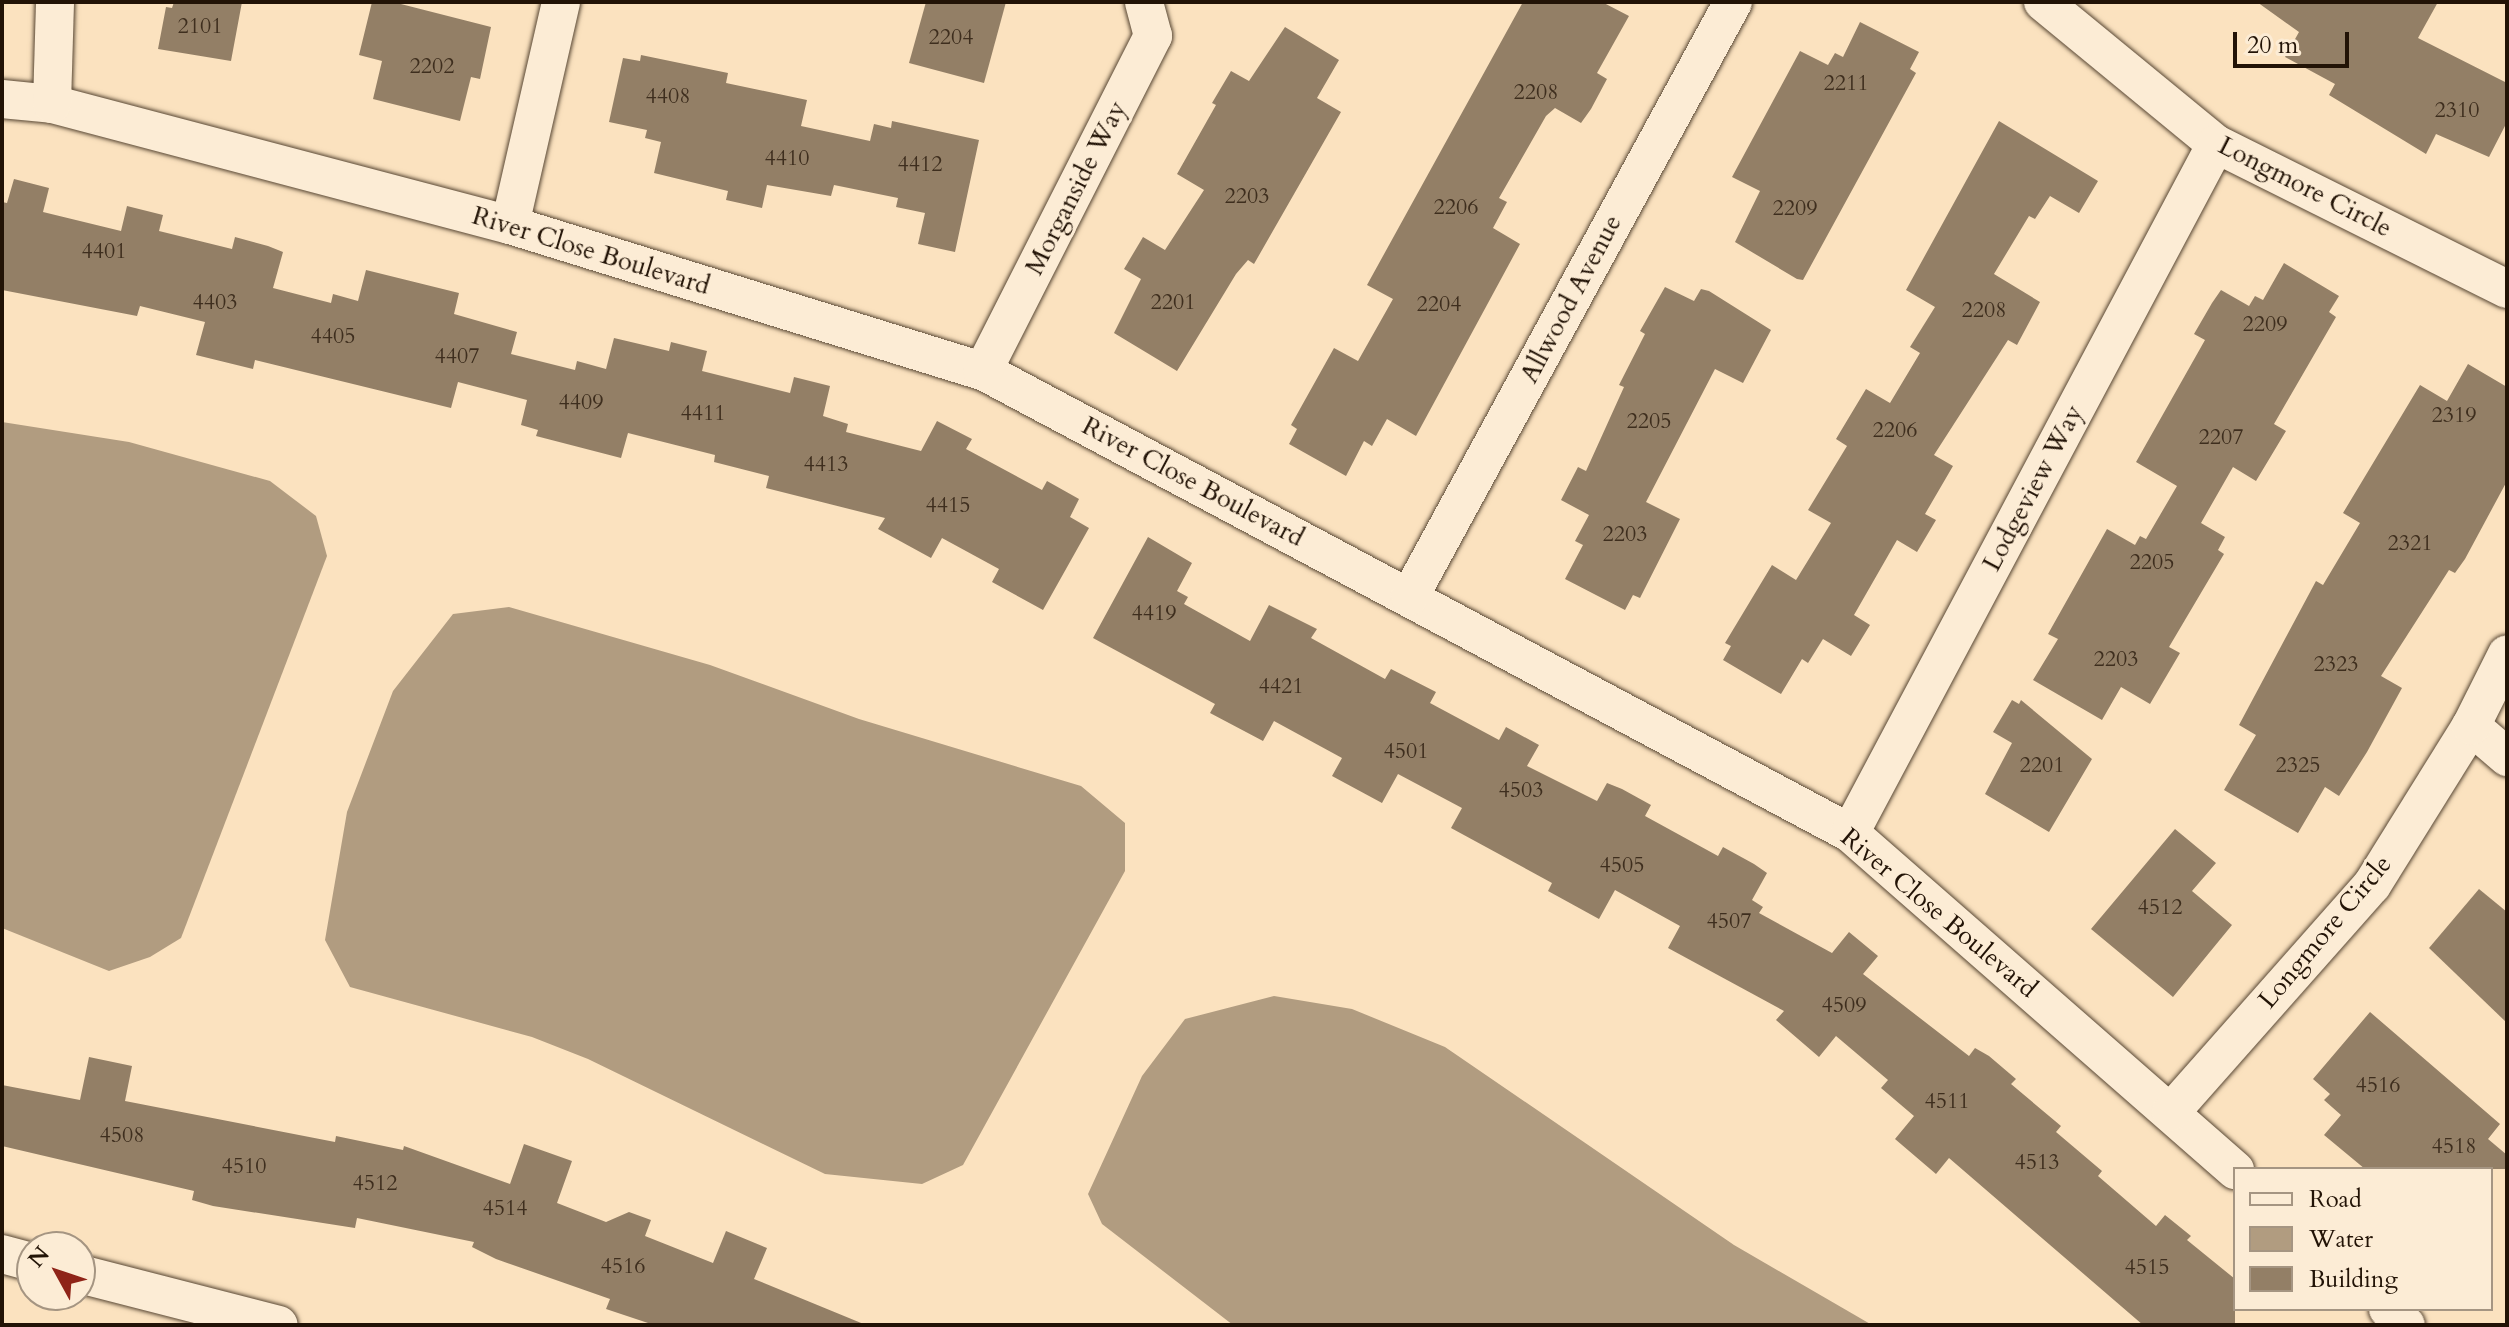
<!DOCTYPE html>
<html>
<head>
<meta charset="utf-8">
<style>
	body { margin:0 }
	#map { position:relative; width:2509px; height:1327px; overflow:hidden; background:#fbe2bf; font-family:Cardo,serif }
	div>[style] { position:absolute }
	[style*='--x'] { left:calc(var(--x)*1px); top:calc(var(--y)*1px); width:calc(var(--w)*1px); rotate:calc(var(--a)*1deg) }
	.water>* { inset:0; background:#b19c80 }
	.building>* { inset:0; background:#937f66 }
	.roads { filter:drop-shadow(0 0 2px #584734) drop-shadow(0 0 2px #584734) }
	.street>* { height:38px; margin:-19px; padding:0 19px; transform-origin:19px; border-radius:19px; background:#fcecd5 }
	span { translate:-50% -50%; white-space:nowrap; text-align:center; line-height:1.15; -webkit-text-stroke:6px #fcecd5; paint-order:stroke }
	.number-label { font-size:22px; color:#3e2e1e }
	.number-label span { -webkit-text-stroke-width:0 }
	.street-label { font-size:26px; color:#221306 }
	.frame { position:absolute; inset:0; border:4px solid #221306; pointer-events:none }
	.legend { position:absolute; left:2233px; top:1167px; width:260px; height:144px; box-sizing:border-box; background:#fcecd5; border:2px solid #a59582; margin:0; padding:10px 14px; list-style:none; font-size:24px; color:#221306 }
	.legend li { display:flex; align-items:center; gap:16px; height:40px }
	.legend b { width:40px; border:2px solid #a59582 }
	.north { position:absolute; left:16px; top:1231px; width:80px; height:80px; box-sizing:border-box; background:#fcecd5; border:2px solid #a59582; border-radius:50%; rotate:310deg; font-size:22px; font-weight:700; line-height:32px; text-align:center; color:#221306 }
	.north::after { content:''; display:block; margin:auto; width:28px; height:36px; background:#8f2418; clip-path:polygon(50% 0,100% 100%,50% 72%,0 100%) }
	.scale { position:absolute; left:2233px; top:32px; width:116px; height:36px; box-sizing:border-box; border:4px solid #221306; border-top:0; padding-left:10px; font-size:24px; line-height:28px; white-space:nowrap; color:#221306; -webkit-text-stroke:6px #fcecd5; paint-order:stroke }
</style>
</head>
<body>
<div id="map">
	<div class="water">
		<i style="clip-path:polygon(2px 422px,129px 442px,270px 481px,316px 516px,327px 556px,181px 938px,150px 957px,109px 971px,2px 928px)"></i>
		<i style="clip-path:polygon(509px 607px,710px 665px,859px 719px,1081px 786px,1125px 823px,1125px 871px,963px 1165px,922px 1184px,825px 1174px,588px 1059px,532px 1037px,350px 987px,325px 940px,347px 812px,393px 691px,453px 614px)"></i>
		<i style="clip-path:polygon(1274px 996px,1352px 1009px,1445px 1047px,1734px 1245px,1872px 1325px,1233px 1325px,1102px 1224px,1088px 1194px,1142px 1076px,1185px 1019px)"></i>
	</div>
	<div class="building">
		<i style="clip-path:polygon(174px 2px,242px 2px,231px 61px,158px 49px,166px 7px,172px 8px)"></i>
		<i style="clip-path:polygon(372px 2px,393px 2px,491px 27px,480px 79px,471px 77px,460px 121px,373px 99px,382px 61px,359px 55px)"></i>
		<i style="clip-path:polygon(926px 2px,1006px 2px,984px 83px,909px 63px)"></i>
		<i style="clip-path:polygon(1523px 2px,1602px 2px,1629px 16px,1597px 73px,1607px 79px,1591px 109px,1581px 123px,1555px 108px,1546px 116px,1499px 198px,1507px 202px,1493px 228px,1520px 244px,1416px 436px,1387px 419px,1372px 446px,1364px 441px,1346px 476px,1289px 444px,1297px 429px,1291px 425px,1334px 348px,1358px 361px,1393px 299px,1367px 285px)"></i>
		<i style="clip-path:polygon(2257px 2px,2438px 2px,2418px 38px,2507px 83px,2507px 122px,2489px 157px,2436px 134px,2426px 154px,2329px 95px,2335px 84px,2285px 57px,2299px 32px)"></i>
		<i style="clip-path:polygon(1860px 22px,1919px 52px,1910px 69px,1916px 73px,1803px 280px,1797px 279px,1735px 242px,1760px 191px,1732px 177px,1800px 51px,1828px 65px,1835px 53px,1843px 57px)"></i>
		<i style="clip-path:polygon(1285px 27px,1339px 60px,1317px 98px,1341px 112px,1254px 264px,1248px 260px,1236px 274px,1177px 371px,1114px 333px,1141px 279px,1124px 269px,1143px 237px,1165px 250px,1204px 190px,1177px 174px,1216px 105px,1212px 103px,1231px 71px,1249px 81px)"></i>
		<i style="clip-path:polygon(641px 55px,728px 73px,726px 83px,807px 100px,801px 126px,870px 141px,874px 124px,891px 128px,892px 121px,979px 140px,955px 252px,918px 244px,925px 213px,896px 207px,898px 198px,834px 185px,831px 196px,767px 185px,762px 208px,726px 200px,728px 191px,654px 173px,661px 142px,645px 138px,647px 130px,609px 122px,623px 58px,640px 61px)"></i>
		<i style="clip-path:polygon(1999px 121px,2098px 181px,2079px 213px,2050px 196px,2035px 219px,2029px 216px,1994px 274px,2040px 302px,2017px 345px,2008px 340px,1934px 455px,1953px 466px,1925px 514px,1936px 520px,1917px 552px,1897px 540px,1854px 615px,1870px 625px,1851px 656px,1823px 639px,1808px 663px,1802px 659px,1781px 694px,1723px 660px,1731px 646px,1725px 643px,1772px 565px,1796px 580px,1831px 523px,1808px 510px,1847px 446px,1836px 439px,1866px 389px,1890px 403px,1920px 353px,1910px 347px,1935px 307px,1906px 290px)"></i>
		<i style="clip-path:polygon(14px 179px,49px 188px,43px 212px,121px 231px,127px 206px,163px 215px,159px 231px,232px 249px,235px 237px,268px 246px,283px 252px,273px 288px,331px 303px,333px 294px,358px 301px,366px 270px,459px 293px,454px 314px,517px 332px,511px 354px,575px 370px,577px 361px,606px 369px,614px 338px,669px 351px,671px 342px,707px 351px,702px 371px,790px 393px,794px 377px,830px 386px,823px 416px,848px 424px,846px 432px,921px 451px,937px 421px,972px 439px,966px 449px,1042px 490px,1047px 481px,1079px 499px,1070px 517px,1089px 528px,1043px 610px,992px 582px,999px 569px,942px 538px,931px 558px,878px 529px,885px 518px,766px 488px,769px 476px,714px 462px,715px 455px,628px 433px,621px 458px,536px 436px,538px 430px,521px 425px,527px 400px,458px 382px,451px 408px,255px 360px,253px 369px,196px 355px,205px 322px,140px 306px,137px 316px,2px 290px,2px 202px,7px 203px)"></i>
		<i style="clip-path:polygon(2284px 263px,2339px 296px,2329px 312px,2336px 317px,2274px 424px,2286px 431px,2256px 481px,2233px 467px,2201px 523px,2225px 537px,2218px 550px,2224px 554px,2169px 647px,2180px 653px,2150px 704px,2121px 687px,2102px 720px,2033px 680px,2058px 639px,2048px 634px,2107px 529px,2135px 545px,2140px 536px,2146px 539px,2177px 486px,2136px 462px,2205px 340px,2194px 334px,2212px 303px,2221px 290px,2249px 306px,2255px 296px,2263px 300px)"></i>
		<i style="clip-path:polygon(1665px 287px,1694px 301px,1701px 289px,1709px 291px,1771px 330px,1743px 383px,1715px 369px,1646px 502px,1680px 519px,1640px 598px,1633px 595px,1625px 610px,1565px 579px,1583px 545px,1575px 541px,1589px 515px,1561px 500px,1578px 467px,1586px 471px,1624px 387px,1619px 385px,1645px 334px,1640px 331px)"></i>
		<i style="clip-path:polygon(2468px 364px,2507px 387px,2507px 481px,2465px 559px,2455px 573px,2449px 570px,2381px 676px,2402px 688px,2367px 752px,2339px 796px,2325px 787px,2298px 833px,2224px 790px,2256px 735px,2239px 725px,2316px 581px,2323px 585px,2360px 523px,2343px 513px,2420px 385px,2447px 401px)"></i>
		<i style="clip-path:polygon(1148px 537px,1192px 563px,1177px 591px,1188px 597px,1184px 604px,1250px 641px,1269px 605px,1317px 629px,1311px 638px,1385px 679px,1391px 669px,1436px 692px,1430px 703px,1499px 740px,1506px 727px,1539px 745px,1527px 766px,1597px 801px,1607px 783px,1622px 789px,1651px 805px,1645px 816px,1718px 856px,1723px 847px,1754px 864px,1767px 873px,1752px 900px,1763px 907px,1759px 913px,1832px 953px,1849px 932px,1878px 956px,1863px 974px,1969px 1056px,1975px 1048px,1989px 1056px,2016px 1079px,2011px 1084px,2061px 1126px,2056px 1132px,2102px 1171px,2098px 1176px,2156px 1226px,2165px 1215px,2191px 1236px,2187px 1240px,2235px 1279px,2235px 1325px,2143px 1325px,1949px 1158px,1936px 1174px,1895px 1139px,1914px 1116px,1881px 1088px,1888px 1080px,1836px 1036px,1819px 1057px,1776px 1020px,1784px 1011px,1668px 948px,1680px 926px,1615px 890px,1599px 919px,1548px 891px,1552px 883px,1451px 828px,1462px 808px,1398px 774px,1382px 803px,1332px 776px,1342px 758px,1274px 721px,1263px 741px,1210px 713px,1215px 704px,1093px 638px)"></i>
		<i style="clip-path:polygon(2012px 700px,2019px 704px,2021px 700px,2092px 759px,2049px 832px,1985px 794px,2012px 743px,1993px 732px)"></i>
		<i style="clip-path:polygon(2175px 829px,2216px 863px,2192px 891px,2232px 925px,2173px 997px,2091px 929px)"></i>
		<i style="clip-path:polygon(2479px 889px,2507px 912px,2507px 1023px,2429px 948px)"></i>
		<i style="clip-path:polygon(2370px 1012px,2500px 1124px,2488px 1139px,2507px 1155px,2507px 1169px,2365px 1169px,2324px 1135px,2341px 1115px,2324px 1100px,2330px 1094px,2313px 1079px)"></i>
		<i style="clip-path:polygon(89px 1057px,132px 1066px,125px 1101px,335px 1142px,336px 1136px,403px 1150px,404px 1146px,510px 1184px,524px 1144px,572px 1161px,557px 1203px,606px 1222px,629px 1212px,651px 1220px,645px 1236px,713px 1263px,726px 1231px,767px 1248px,754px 1279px,866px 1325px,654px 1325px,606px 1309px,610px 1299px,496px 1259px,472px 1247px,474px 1242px,357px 1218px,355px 1228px,213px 1206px,192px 1200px,194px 1191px,2px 1146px,2px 1085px,80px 1100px)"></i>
	</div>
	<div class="roads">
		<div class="street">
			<i style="--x:2043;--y:2;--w:224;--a:39.4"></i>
			<i style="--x:2216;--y:144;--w:325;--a:26.5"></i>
			<i style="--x:2;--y:99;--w:50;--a:5.7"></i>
			<i style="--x:52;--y:104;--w:474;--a:14.8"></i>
			<i style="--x:510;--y:225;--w:495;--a:17.2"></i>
			<i style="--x:983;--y:371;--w:982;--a:28.05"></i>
			<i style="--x:1850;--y:833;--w:512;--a:41.2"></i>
			<i style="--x:52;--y:104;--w:102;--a:-88.3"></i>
			<i style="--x:510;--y:225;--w:229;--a:-77.1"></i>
			<i style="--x:983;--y:371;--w:376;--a:-63.1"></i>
			<i style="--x:1153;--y:36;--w:35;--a:-105"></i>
			<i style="--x:1410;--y:596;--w:676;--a:-61.46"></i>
			<i style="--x:2471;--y:726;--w:48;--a:40.7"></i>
			<i style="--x:1850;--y:833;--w:780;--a:-62.02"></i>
			<i style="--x:2171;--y:1112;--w:303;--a:-48.5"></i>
			<i style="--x:2372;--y:885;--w:187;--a:-58.1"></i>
			<i style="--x:2471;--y:726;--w:80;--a:-63.4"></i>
			<i style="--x:2;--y:1254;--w:31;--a:15"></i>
			<i style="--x:80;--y:1274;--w:205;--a:14.4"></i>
			<i style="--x:2388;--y:1309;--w:24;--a:42"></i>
		</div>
	</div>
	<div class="number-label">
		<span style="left:200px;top:27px">2101</span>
		<span style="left:951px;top:38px">2204</span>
		<span style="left:432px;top:67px">2202</span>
		<span style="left:1846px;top:84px">2211</span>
		<span style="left:1536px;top:93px">2208</span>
		<span style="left:668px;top:97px">4408</span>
		<span style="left:2457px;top:111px">2310</span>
		<span style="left:787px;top:159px">4410</span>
		<span style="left:920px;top:165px">4412</span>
		<span style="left:1247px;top:197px">2203</span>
		<span style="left:1456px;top:208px">2206</span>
		<span style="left:1795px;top:209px">2209</span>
		<span style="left:104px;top:252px">4401</span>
		<span style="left:215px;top:303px">4403</span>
		<span style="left:1173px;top:303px">2201</span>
		<span style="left:1439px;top:305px">2204</span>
		<span style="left:1984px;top:311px">2208</span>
		<span style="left:2265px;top:325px">2209</span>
		<span style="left:333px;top:337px">4405</span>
		<span style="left:457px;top:357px">4407</span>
		<span style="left:581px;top:403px">4409</span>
		<span style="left:703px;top:414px">4411</span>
		<span style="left:2454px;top:416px">2319</span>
		<span style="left:1649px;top:422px">2205</span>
		<span style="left:1895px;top:431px">2206</span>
		<span style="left:2221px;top:438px">2207</span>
		<span style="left:826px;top:465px">4413</span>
		<span style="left:948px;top:506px">4415</span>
		<span style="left:1625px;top:535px">2203</span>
		<span style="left:2410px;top:544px">2321</span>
		<span style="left:2152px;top:563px">2205</span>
		<span style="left:1154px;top:614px">4419</span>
		<span style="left:2116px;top:660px">2203</span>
		<span style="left:2336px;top:665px">2323</span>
		<span style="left:1281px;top:687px">4421</span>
		<span style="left:1406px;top:752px">4501</span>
		<span style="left:2042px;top:766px">2201</span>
		<span style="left:2298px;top:766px">2325</span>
		<span style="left:1521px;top:791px">4503</span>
		<span style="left:1622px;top:866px">4505</span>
		<span style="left:2160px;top:908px">4512</span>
		<span style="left:1729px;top:922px">4507</span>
		<span style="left:1844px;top:1006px">4509</span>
		<span style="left:2378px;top:1086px">4516</span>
		<span style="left:1947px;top:1102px">4511</span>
		<span style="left:122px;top:1136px">4508</span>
		<span style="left:2454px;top:1147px">4518</span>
		<span style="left:2037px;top:1163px">4513</span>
		<span style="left:244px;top:1167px">4510</span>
		<span style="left:375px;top:1184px">4512</span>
		<span style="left:505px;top:1209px">4514</span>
		<span style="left:623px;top:1267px">4516</span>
		<span style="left:2147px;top:1268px">4515</span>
	</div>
	<div class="street-label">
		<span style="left:2305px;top:187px;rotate:27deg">Longmore Circle</span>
		<span style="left:1076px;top:188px;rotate:-63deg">Morganside Way</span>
		<span style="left:591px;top:251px;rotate:17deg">River Close Boulevard</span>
		<span style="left:1571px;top:299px;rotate:-62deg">Allwood Avenue</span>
		<span style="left:1193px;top:482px;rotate:28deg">River Close Boulevard</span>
		<span style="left:2033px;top:488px;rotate:-62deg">Lodgeview Way</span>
		<span style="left:1939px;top:913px;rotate:40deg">River Close Boulevard</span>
		<span style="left:2325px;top:932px;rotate:-50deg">Longmore Circle</span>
	</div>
	<div class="frame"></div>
	<ul class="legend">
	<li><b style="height:10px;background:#fcecd5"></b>Road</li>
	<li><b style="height:22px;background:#b19c80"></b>Water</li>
	<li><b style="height:22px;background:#937f66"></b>Building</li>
	</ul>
	<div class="north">N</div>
	<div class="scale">20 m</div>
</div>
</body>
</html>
